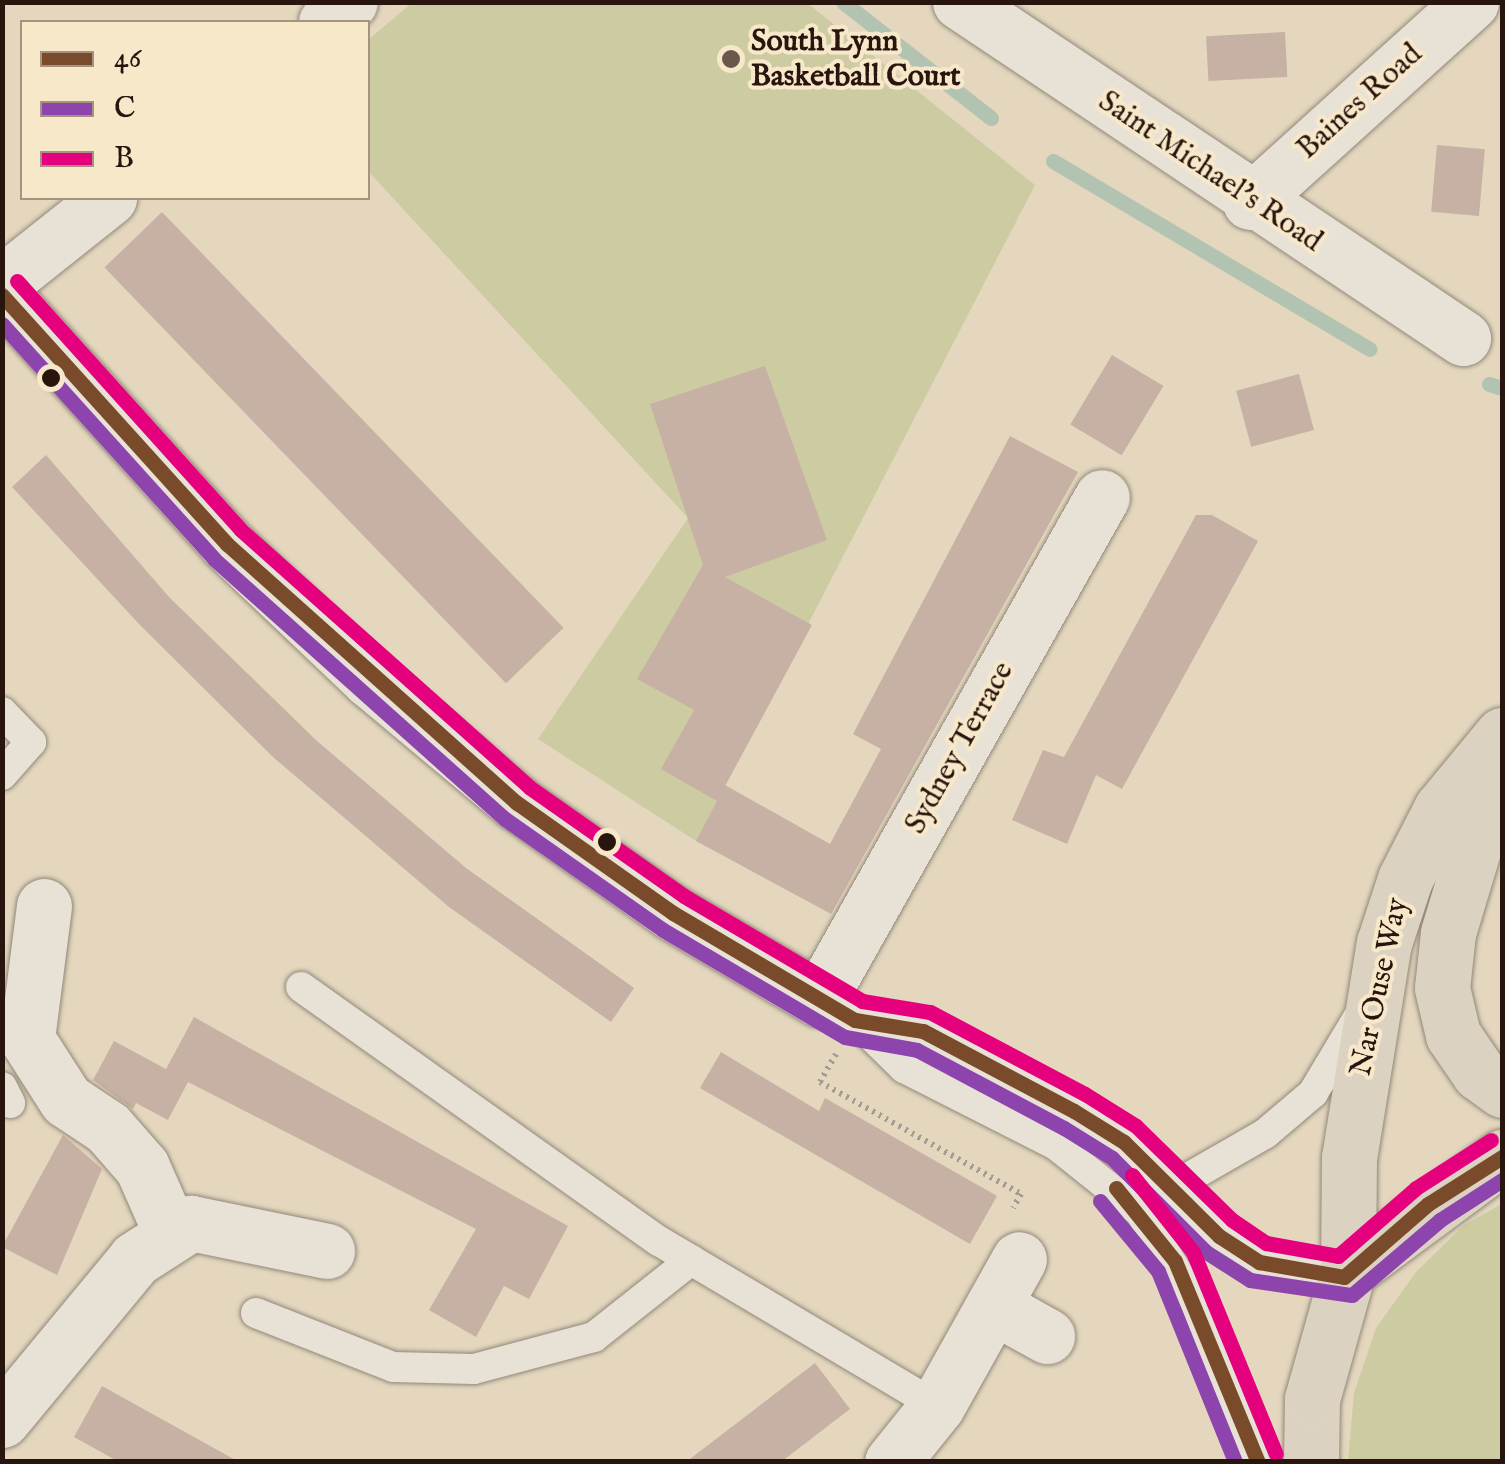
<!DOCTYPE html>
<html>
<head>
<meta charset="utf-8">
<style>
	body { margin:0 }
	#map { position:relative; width:1505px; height:1464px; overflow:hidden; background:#e4d7be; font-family:"IM FELL English",serif }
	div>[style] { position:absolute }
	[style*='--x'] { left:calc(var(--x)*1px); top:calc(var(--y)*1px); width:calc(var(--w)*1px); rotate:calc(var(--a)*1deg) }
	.green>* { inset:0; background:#cccba2 }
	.stream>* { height:15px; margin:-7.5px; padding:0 7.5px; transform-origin:7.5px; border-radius:7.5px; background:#b2c3b2 }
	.building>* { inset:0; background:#c6b1a4; transform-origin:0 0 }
	.path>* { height:6px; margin-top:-3px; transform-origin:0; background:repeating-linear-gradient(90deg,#a39c93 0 2.5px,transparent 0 7.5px) }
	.roads { filter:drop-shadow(0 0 2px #92887a) drop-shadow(0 0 2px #92887a) }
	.service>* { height:30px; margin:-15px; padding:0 15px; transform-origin:15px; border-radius:15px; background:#e8e1d5 }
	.minor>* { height:55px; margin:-27.5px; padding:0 27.5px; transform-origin:27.5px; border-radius:27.5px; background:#e8e1d5 }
	.primary>* { height:55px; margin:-27.5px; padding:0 27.5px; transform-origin:27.5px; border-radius:27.5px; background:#dcd2c1 }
	.bus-1>* { height:15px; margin:-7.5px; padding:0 7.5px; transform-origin:7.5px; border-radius:7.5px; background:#7a4b2a }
	.bus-2>* { height:15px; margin:-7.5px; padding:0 7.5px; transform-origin:7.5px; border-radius:7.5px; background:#8e44ad }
	.bus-3>* { height:15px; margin:-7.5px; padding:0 7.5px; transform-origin:7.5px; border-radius:7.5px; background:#e5007d }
	.dots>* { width:28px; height:28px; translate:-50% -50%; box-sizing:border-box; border:5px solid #f8e8ca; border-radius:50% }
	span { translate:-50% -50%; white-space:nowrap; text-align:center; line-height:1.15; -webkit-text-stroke:8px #f8e8ca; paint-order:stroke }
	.poi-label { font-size:30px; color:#27150e; font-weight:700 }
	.left { translate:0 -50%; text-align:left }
	.street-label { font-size:30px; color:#27150e }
	.frame { position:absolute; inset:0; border:5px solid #27150e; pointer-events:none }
	.legend { position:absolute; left:20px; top:20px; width:350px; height:180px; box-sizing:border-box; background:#f8e8ca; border:2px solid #a4947f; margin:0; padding:12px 18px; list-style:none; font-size:30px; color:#27150e }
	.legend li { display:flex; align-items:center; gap:20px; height:50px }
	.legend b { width:50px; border:2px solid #a4947f }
</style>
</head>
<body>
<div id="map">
	<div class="green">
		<i style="clip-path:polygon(806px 2px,1035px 185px,696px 841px,538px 739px,688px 518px,368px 171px,368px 40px,412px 3px)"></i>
		<i style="clip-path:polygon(1502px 1204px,1502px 1461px,1348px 1461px,1354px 1393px,1376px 1328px,1416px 1272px,1464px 1225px)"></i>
	</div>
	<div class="stream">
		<i style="--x:843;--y:2;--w:188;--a:38.1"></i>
		<i style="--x:1053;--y:161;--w:368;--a:30.7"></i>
		<i style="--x:1489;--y:384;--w:14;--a:17"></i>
	</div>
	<div class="building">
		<i style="left:1285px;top:32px;width:45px;height:79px;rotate:87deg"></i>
		<i style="left:1437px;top:145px;width:48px;height:67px;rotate:5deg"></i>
		<i style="left:162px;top:212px;width:578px;height:80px;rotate:46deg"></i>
		<i style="left:1112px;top:355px;width:60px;height:81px;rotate:31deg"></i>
		<i style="clip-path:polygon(765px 366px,827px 540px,725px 577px,812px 625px,717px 801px,661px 769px,694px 710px,637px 679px,703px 565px,650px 404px)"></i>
		<i style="left:1299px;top:374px;width:58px;height:65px;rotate:75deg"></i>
		<i style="clip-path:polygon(1010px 436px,1078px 472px,831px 914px,696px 841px,725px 785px,830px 844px,881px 749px,853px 734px)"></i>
		<i style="clip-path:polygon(46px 455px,169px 597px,317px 741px,466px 868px,634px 988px,611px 1022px,449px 907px,273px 757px,140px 625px,12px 487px)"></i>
		<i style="clip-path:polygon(1196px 515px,1212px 515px,1258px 541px,1122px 789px,1096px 775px,1067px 844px,1012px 820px,1043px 750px,1064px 757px)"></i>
		<i style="clip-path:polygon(194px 1017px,568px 1226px,529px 1299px,504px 1286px,476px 1337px,429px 1310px,476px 1229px,188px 1082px,168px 1120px,136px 1103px,133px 1109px,93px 1080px,114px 1041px,166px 1069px)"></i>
		<i style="clip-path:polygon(721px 1052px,819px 1111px,825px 1098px,997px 1196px,970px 1244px,700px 1088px)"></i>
		<i style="clip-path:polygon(63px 1135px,102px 1169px,57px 1275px,2px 1247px)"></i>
		<i style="clip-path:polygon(815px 1363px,850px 1409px,781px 1462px,686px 1462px)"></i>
		<i style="clip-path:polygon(102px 1386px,239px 1462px,119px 1462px,74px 1437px)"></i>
	</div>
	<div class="path">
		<i style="--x:836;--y:1054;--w:32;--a:120"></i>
		<i style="--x:820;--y:1082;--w:230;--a:29.1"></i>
		<i style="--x:1021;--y:1194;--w:16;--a:120"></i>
	</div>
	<div class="roads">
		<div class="service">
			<i style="--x:2;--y:712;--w:42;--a:46"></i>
			<i style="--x:31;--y:742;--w:44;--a:131.3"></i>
			<i style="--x:301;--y:987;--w:439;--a:35.4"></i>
			<i style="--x:659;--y:1241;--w:323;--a:30.7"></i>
			<i style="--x:819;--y:999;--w:42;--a:30.3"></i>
			<i style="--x:855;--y:1020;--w:69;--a:44.4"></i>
			<i style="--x:904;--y:1068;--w:170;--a:26.9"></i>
			<i style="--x:1056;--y:1145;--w:107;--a:38.6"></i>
			<i style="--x:1140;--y:1212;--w:102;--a:58.2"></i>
			<i style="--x:1194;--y:1299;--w:175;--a:68.6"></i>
			<i style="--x:855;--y:1020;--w:69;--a:9.2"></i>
			<i style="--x:923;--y:1031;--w:171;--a:27.9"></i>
			<i style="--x:1074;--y:1111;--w:59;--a:31.8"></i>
			<i style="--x:1124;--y:1142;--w:134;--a:44.7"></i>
			<i style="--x:1219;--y:1236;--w:48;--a:33"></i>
			<i style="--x:1259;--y:1262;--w:86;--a:10"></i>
			<i style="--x:2;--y:1087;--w:18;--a:63"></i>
			<i style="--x:1174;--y:1186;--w:106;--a:-29.9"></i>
			<i style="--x:1266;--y:1133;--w:62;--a:-40.4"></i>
			<i style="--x:1313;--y:1093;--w:90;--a:-59.1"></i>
			<i style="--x:256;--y:1313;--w:147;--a:21.5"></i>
			<i style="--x:393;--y:1367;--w:81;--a:1.4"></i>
			<i style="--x:474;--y:1369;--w:124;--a:-14.9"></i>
			<i style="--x:594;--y:1337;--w:124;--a:-38.4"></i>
		</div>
		<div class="minor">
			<i style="--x:960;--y:2;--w:605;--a:33.74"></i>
			<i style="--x:326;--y:22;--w:31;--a:-40"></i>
			<i style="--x:1250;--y:202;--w:298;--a:-42.1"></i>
			<i style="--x:2;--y:283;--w:137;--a:-38.5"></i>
			<i style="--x:2;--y:294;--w:336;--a:48"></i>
			<i style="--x:227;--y:544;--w:197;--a:43.6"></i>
			<i style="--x:370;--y:680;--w:192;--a:39.9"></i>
			<i style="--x:517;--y:803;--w:191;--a:35.2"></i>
			<i style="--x:673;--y:913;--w:169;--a:30.5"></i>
			<i style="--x:819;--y:999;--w:576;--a:-60.59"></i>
			<i style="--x:44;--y:906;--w:134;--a:97.3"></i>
			<i style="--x:27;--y:1039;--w:72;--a:57.4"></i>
			<i style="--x:66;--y:1100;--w:50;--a:33.7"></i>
			<i style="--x:108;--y:1128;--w:52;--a:48.9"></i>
			<i style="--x:142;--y:1167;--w:74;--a:66.2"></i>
			<i style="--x:993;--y:1306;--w:62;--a:29.1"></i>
			<i style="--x:2;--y:1420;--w:209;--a:-50.4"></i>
			<i style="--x:135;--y:1259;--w:67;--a:-32.7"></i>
			<i style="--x:191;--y:1223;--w:139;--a:11.6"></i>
			<i style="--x:892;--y:1462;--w:72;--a:-51.2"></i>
			<i style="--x:937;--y:1406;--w:168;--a:-60.8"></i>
		</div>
		<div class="primary">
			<i style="--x:1502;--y:754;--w:187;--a:106.8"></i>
			<i style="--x:1448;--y:933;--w:55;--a:96.2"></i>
			<i style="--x:1442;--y:988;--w:48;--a:76.8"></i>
			<i style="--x:1453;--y:1035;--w:46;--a:55.6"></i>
			<i style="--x:1479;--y:1073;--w:29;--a:36"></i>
			<i style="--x:1348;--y:1271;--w:113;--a:-89.5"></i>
			<i style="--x:1349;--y:1158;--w:218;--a:-80.8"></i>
			<i style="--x:1384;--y:943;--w:67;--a:-71.8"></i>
			<i style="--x:1405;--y:879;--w:79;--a:-62.8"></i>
			<i style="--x:1441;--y:809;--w:96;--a:-50.5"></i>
			<i style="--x:1311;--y:1462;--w:63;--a:-89.1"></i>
			<i style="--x:1312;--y:1399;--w:133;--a:-74.3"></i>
			<i style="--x:1348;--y:1271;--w:192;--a:-36.5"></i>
		</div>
	</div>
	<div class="bus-1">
		<i style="--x:2;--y:295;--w:336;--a:47.9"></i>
		<i style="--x:227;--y:544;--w:389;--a:41.8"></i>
		<i style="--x:517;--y:803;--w:191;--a:35.2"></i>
		<i style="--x:673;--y:913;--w:211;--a:30.5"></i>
		<i style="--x:855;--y:1020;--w:69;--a:9.2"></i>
		<i style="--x:923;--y:1031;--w:171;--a:27.9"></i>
		<i style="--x:1074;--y:1111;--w:59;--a:31.8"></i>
		<i style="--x:1124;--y:1142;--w:134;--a:44.7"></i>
		<i style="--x:1219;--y:1236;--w:48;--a:33"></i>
		<i style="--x:1259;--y:1262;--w:86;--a:10"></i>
		<i style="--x:1344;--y:1277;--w:111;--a:-41"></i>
		<i style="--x:1428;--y:1204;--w:88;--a:-32.4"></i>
		<i style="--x:1116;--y:1188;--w:94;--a:51.1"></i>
		<i style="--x:1175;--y:1261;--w:217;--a:67.6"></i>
	</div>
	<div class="bus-2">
		<i style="--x:2;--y:324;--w:316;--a:47.9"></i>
		<i style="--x:214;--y:559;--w:390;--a:41.8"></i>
		<i style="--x:505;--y:819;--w:193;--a:35.1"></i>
		<i style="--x:663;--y:930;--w:211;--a:30.5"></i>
		<i style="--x:845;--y:1037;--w:73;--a:10.2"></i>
		<i style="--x:917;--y:1050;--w:166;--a:28"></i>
		<i style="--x:1064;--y:1128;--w:57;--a:32"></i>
		<i style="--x:1112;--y:1158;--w:133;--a:45"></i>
		<i style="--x:1206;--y:1252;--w:52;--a:32.5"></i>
		<i style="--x:1250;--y:1280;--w:103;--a:8.4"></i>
		<i style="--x:1352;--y:1295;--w:116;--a:-40.4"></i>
		<i style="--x:1440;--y:1220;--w:74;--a:-32.8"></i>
		<i style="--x:1100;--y:1201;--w:91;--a:50.4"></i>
		<i style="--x:1158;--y:1271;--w:206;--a:68"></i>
	</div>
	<div class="bus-3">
		<i style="--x:17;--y:281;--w:335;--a:48"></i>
		<i style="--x:241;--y:530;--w:386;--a:41.7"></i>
		<i style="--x:529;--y:787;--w:189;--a:35.1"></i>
		<i style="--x:684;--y:896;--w:207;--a:30.5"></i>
		<i style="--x:862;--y:1001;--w:69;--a:9.2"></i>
		<i style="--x:930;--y:1012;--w:175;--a:27.9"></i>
		<i style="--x:1085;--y:1094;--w:60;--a:32.1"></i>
		<i style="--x:1136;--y:1126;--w:134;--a:44.4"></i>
		<i style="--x:1232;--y:1220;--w:41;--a:34.1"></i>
		<i style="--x:1266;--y:1243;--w:73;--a:10.2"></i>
		<i style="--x:1338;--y:1256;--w:103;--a:-41.1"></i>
		<i style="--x:1416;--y:1188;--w:89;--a:-32.6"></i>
		<i style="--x:1132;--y:1175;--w:98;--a:51.6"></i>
		<i style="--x:1193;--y:1252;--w:218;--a:67.7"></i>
	</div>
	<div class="dots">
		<i style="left:731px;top:59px;background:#69594c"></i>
		<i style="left:51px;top:378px;background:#27150e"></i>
		<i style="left:607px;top:842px;background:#27150e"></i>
	</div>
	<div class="poi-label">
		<span class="left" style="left:751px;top:59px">South Lynn<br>Basketball Court</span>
	</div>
	<div class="street-label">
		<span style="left:1360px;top:102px;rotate:-42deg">Baines Road</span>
		<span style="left:1210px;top:172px;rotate:34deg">Saint Michael's Road</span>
		<span style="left:960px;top:748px;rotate:-61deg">Sydney Terrace</span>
		<span style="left:1380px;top:987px;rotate:-78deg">Nar Ouse Way</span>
	</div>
	<div class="frame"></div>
	<ul class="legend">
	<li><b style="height:12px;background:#7a4b2a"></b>46</li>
	<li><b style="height:12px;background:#8e44ad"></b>C</li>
	<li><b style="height:12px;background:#e5007d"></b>B</li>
	</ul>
</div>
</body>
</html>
